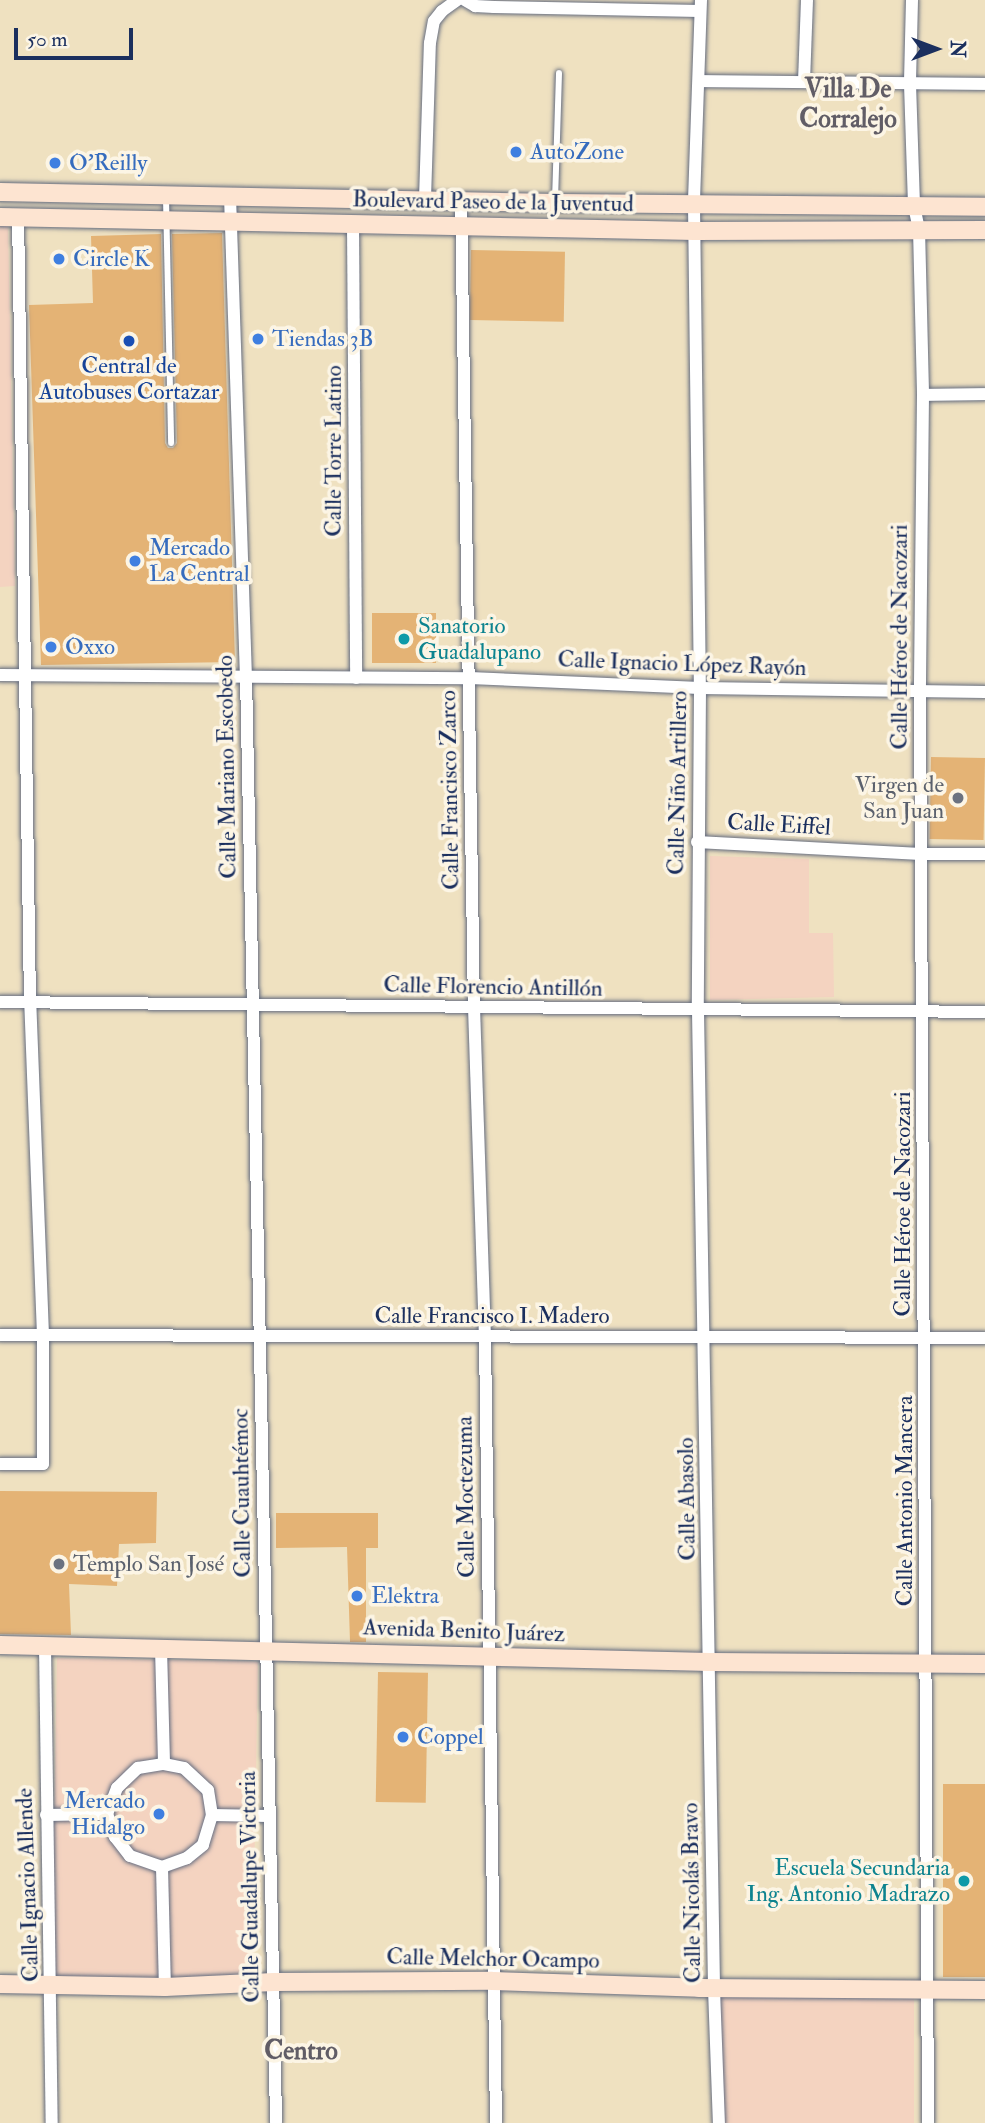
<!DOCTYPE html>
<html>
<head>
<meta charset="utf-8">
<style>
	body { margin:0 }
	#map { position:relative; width:985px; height:2123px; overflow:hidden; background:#efe1c0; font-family:"IM FELL Double Pica",serif }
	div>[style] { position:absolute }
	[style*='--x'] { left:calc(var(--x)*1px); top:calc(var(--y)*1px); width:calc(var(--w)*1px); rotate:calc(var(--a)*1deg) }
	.built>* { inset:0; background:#f4d3c0; transform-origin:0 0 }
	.building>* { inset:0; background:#e4b375; transform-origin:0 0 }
	.roads { filter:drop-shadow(0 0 2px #656d80) drop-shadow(0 0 2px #656d80) }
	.lane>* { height:6px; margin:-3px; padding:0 3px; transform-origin:3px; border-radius:3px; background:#fff }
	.street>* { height:12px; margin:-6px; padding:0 6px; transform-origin:6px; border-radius:6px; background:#fff }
	.secondary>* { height:18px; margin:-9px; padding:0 9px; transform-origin:9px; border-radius:9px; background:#fde4d1 }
	.dots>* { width:19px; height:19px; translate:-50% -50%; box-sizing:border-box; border:4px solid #fcf5e5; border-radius:50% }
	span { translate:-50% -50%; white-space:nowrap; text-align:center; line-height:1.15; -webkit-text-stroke:7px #fcf5e5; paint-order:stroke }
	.shop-label { font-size:23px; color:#366cbe }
	.left { translate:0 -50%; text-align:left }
	.right { translate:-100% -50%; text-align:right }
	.street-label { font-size:23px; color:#1b2f5e }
	.transit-label { font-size:23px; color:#164399 }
	.culture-label { font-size:23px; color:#0d838f }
	.worship-label { font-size:23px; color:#5b616d }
	.quarter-label { font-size:26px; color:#615d66; font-weight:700 }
	.north { position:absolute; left:901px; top:14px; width:70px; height:70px; -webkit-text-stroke:5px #fcf5e5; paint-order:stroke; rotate:90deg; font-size:19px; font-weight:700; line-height:28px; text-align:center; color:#1b2f5e }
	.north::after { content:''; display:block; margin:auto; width:24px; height:32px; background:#1b2f5e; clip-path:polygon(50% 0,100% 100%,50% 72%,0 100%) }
	.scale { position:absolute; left:14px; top:28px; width:119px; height:32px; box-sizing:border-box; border:4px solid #1b2f5e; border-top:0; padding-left:9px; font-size:21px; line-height:24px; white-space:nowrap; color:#1b2f5e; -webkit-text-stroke:5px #fcf5e5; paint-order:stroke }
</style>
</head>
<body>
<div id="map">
	<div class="built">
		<i style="clip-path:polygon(0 226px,8px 226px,15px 586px,0 587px)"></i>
		<i style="clip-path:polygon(710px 856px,809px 859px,809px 933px,833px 933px,834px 997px,710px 1000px)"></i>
		<i style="left:57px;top:1658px;width:201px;height:319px;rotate:1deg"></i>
		<i style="left:720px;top:1997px;width:194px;height:126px"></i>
	</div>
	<div class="building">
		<i style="clip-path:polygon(222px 233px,235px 662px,41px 665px,29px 305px,93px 303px,91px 236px,161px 234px,165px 443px,168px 448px,173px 448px,177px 443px,172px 234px)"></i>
		<i style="left:471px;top:250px;width:94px;height:70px;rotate:1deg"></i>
		<i style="left:436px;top:613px;width:50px;height:64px;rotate:90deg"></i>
		<i style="left:931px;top:757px;width:54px;height:82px;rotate:1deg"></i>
		<i style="clip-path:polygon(0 1491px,157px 1492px,156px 1543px,119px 1544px,117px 1586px,69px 1584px,71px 1635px,0 1634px)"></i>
		<i style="clip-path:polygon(276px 1513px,378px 1513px,378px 1548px,366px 1548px,366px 1642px,350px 1642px,347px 1547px,276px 1548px)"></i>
		<i style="left:378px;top:1672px;width:50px;height:130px;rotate:1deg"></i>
		<i style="left:985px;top:1784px;width:193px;height:42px;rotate:90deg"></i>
	</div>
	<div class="roads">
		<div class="lane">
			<i style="--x:166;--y:198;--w:245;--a:88.8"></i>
			<i style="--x:555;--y:201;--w:128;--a:-88.2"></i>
		</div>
		<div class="street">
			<i style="--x:465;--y:0;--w:12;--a:31"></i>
			<i style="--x:475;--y:6;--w:19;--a:3"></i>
			<i style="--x:494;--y:7;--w:206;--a:1.1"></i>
			<i style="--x:701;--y:0;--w:205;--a:92"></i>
			<i style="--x:694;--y:205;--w:483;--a:89.3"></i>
			<i style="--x:700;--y:688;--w:323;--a:90.4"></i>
			<i style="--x:698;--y:1011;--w:978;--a:89.06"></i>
			<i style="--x:714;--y:1989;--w:134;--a:87.9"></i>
			<i style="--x:912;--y:0;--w:84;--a:91.4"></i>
			<i style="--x:910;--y:84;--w:122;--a:88.1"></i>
			<i style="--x:914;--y:206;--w:24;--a:78"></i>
			<i style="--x:919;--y:229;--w:166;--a:88.6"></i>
			<i style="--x:923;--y:395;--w:296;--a:90.6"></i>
			<i style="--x:920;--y:691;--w:1432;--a:89.68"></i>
			<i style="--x:699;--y:81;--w:286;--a:0.6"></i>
			<i style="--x:804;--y:82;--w:82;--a:-87.9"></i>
			<i style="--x:230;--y:196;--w:479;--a:88.1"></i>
			<i style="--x:246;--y:675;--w:1448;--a:88.81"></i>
			<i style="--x:425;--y:199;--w:156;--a:-88.2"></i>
			<i style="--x:430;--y:43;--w:22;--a:-80"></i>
			<i style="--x:434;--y:21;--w:13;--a:-51"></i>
			<i style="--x:442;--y:11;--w:19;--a:-36"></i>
			<i style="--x:461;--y:200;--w:807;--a:89.08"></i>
			<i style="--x:474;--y:1007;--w:331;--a:88.1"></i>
			<i style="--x:485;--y:1338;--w:785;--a:89.2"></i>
			<i style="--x:353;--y:224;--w:454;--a:89.6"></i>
			<i style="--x:923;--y:395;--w:62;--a:-0.9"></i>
			<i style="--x:0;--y:675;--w:470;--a:0.4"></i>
			<i style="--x:470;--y:678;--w:230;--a:2.5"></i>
			<i style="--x:700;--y:688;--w:285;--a:0.8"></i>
			<i style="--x:697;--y:842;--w:224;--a:3.1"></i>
			<i style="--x:921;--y:854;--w:64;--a:0"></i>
			<i style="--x:0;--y:1002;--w:985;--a:0.58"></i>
			<i style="--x:0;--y:1335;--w:985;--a:0.17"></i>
			<i style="--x:0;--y:1464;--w:43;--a:0"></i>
			<i style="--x:43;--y:1464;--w:129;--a:-90"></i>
			<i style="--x:43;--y:1335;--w:332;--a:-92.2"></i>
			<i style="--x:30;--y:1003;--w:786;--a:-90.87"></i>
			<i style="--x:45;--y:1646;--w:477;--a:89.2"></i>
			<i style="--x:161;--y:1648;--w:116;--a:88.5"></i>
			<i style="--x:164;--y:1764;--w:20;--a:11"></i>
			<i style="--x:184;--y:1768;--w:33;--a:43"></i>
			<i style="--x:208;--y:1790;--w:25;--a:81"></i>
			<i style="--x:212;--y:1815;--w:31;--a:107"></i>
			<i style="--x:203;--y:1845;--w:21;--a:141"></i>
			<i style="--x:187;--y:1858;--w:27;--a:160"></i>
			<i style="--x:162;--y:1867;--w:34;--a:-161"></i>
			<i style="--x:130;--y:1856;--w:24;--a:-128"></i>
			<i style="--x:115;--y:1837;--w:24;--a:-109"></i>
			<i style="--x:107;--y:1814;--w:28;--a:-69"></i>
			<i style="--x:117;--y:1788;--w:29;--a:-44"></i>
			<i style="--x:138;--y:1768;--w:26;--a:-9"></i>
			<i style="--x:46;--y:1815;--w:61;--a:-0.9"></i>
			<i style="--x:212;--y:1815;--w:57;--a:1"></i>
			<i style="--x:162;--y:1867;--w:120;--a:88.6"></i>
		</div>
		<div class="secondary">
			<i style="--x:0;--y:192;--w:555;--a:1.14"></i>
			<i style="--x:555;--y:203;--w:430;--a:0.5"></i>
			<i style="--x:0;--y:217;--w:695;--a:1.15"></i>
			<i style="--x:695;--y:231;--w:290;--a:-0.2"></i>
			<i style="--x:0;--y:1645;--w:710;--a:1.37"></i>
			<i style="--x:710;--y:1662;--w:275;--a:0.4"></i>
			<i style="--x:0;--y:1984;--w:165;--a:1"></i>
			<i style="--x:165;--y:1987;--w:109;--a:-2.6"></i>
			<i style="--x:274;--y:1982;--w:218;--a:-0.3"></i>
			<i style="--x:492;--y:1981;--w:207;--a:1.9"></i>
			<i style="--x:699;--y:1988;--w:286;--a:0.4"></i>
		</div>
	</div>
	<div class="dots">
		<i style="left:516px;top:152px;background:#3f7fe0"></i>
		<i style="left:55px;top:163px;background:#3f7fe0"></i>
		<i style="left:59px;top:259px;background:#3f7fe0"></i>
		<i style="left:258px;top:339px;background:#3f7fe0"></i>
		<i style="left:129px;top:341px;background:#1a4fb4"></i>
		<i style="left:135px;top:561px;background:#3f7fe0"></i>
		<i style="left:404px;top:639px;background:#0f9aa8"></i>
		<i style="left:51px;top:647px;background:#3f7fe0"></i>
		<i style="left:958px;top:798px;background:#6b7280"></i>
		<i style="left:59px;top:1564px;background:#6b7280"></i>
		<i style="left:357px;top:1596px;background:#3f7fe0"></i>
		<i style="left:403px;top:1737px;background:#3f7fe0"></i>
		<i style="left:159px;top:1814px;background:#3f7fe0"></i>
		<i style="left:964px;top:1881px;background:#0f9aa8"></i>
	</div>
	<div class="shop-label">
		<span class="left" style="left:530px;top:152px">AutoZone</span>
		<span class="left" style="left:69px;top:163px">O'Reilly</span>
		<span class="left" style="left:73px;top:259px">Circle K</span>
		<span class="left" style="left:272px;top:339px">Tiendas 3B</span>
		<span class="left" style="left:149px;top:561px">Mercado<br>La Central</span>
		<span class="left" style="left:65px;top:647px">Oxxo</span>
		<span class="left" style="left:371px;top:1596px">Elektra</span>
		<span class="left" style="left:417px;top:1737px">Coppel</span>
		<span class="right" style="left:145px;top:1814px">Mercado<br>Hidalgo</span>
	</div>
	<div class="street-label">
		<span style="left:493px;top:202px;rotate:1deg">Boulevard Paseo de la Juventud</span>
		<span style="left:334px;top:451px;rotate:-90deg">Calle Torre Latino</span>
		<span style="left:900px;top:637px;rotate:-90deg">Calle Héroe de Nacozari</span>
		<span style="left:682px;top:664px;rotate:2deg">Calle Ignacio López Rayón</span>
		<span style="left:227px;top:767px;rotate:-91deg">Calle Mariano Escobedo</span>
		<span style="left:678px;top:783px;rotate:-89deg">Calle Niño Artillero</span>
		<span style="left:450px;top:790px;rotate:-91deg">Calle Francisco Zarco</span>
		<span style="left:779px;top:825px;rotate:3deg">Calle Eiffel</span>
		<span style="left:493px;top:987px;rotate:1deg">Calle Florencio Antillón</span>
		<span style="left:903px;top:1204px;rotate:-90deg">Calle Héroe de Nacozari</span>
		<span style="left:492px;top:1316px">Calle Francisco I. Madero</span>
		<span style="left:242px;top:1493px;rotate:-91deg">Calle Cuauhtémoc</span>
		<span style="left:466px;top:1497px;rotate:-91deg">Calle Moctezuma</span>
		<span style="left:687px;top:1499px;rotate:-91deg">Calle Abasolo</span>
		<span style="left:905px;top:1501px;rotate:-90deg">Calle Antonio Mancera</span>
		<span style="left:464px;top:1631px;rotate:2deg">Avenida Benito Juárez</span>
		<span style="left:28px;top:1885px;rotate:-92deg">Calle Ignacio Allende</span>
		<span style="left:250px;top:1887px;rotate:-91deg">Calle Guadalupe Victoria</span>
		<span style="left:692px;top:1893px;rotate:-91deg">Calle Nicolás Bravo</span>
		<span style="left:493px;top:1959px;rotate:1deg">Calle Melchor Ocampo</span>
	</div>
	<div class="transit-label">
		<span style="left:129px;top:379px">Central de<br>Autobuses Cortazar</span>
	</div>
	<div class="culture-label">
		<span class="left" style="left:418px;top:639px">Sanatorio<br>Guadalupano</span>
		<span class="right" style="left:950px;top:1881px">Escuela Secundaria<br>Ing. Antonio Madrazo</span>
	</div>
	<div class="worship-label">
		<span class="right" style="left:944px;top:798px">Virgen de<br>San Juan</span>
		<span class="left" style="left:73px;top:1564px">Templo San José</span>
	</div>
	<div class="quarter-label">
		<span style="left:848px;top:105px">Villa De<br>Corralejo</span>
		<span style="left:301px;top:2052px">Centro</span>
	</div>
	<div class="north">N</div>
	<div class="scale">50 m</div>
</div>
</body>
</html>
